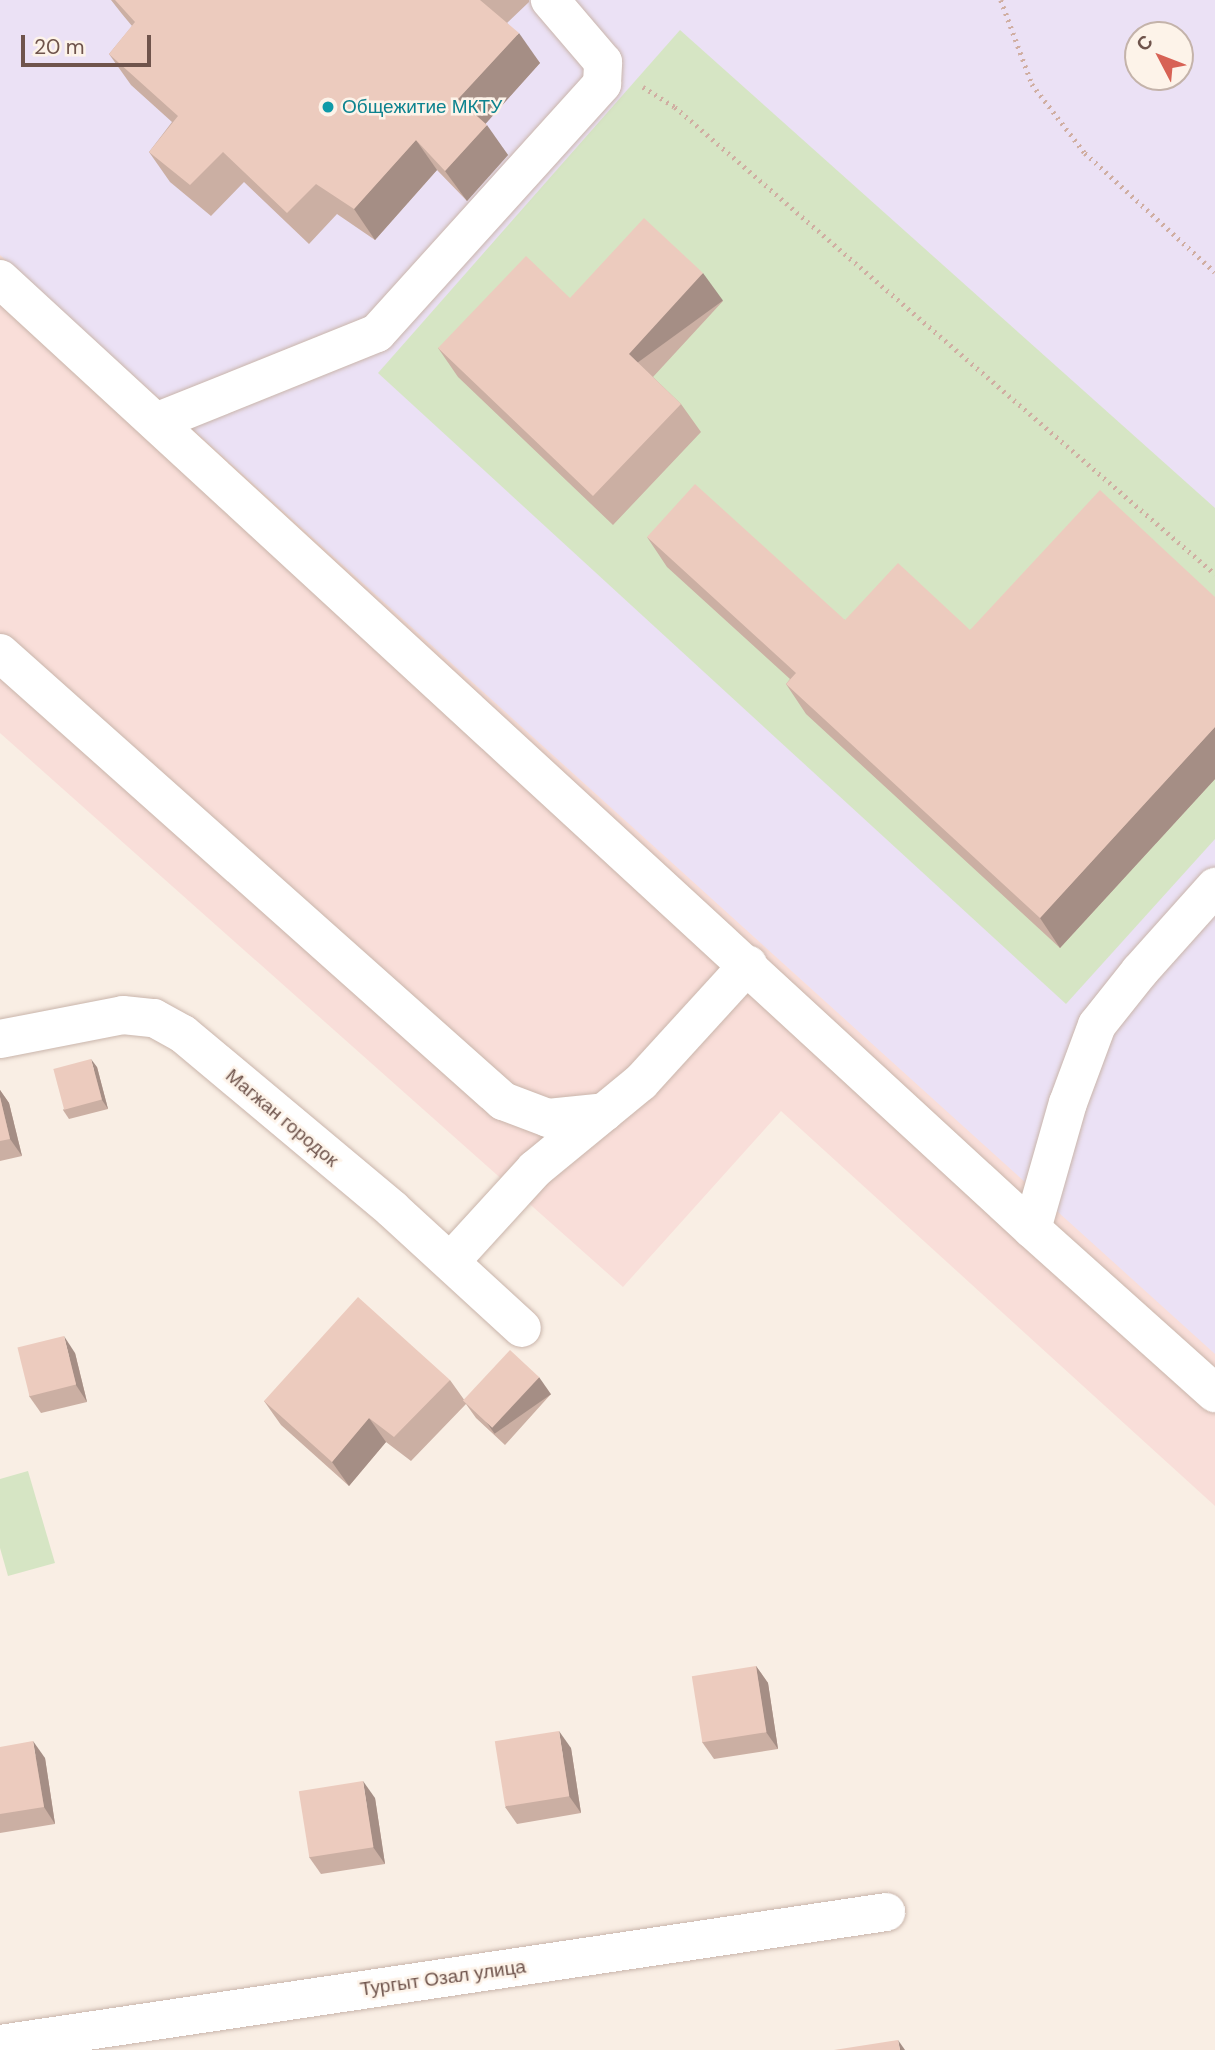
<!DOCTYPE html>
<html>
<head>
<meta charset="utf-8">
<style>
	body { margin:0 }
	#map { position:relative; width:1215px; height:2050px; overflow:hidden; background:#f9eee4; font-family:"DM Sans",sans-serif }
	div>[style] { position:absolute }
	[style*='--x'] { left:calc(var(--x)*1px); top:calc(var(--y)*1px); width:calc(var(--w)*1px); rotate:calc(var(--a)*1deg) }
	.commercial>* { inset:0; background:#f9ded9 }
	.education>* { inset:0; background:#ebe1f5 }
	.green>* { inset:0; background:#d6e5c4 }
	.path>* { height:4.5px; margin-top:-2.25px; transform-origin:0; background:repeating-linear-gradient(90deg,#d0aea2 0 2px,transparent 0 7px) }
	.roads { filter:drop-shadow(0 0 2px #c9b5ab) drop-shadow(0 0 2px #c9b5ab) }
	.minor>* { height:38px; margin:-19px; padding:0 19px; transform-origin:19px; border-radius:19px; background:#fff }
	.wall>* { inset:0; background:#cbafa3 }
	.shaded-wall>* { inset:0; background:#a58e85; transform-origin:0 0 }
	.building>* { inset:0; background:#eccbbe; transform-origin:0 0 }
	.dots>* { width:19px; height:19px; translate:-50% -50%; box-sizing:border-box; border:4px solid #fdf3e9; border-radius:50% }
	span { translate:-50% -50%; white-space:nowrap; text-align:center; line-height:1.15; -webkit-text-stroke:5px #fdf3e9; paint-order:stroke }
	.culture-label { font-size:19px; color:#0d838f }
	.left { translate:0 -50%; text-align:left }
	.street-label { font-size:19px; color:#6f544c }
	.north { position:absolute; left:1124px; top:21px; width:70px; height:70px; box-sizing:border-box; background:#fdf3e9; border:2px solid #c4b3aa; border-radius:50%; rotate:312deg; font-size:19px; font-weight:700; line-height:28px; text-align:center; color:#6f544c }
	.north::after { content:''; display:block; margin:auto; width:24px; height:32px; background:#d76255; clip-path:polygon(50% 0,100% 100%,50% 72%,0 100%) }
	.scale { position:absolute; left:21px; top:35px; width:130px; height:32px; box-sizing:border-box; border:4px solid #6f544c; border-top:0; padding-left:9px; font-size:21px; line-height:24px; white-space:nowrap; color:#6f544c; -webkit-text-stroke:5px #fdf3e9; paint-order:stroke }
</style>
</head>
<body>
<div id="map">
	<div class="commercial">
		<i style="clip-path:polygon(evenodd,0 0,1215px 0,1215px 1506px,781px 1111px,623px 1287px,0 733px,0 0,1138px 35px,1180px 35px,1180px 77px,1138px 77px,1138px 35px)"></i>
	</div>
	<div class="education">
		<i style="clip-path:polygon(evenodd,0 0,1215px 0,1215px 1354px,0 255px,0 0,1138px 35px,1180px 35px,1180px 77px,1138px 77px,1138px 35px)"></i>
	</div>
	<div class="green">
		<i style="clip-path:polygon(680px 30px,1215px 508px,1215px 839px,1066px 1004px,378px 373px)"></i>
		<i style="clip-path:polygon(28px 1471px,55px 1563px,8px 1576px,0 1548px,0 1479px)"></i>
	</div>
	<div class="path">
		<i style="--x:1001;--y:0;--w:90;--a:69.7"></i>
		<i style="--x:1032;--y:84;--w:87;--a:52.5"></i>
		<i style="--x:1085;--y:153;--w:176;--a:42.5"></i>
		<i style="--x:643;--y:87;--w:38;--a:32"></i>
		<i style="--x:675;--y:107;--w:714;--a:40.85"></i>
	</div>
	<div class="roads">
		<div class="minor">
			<i style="--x:0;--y:279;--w:1403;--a:42.63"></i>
			<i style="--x:1032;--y:1229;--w:246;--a:41.9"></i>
			<i style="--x:156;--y:422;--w:238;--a:-21.9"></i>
			<i style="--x:377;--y:333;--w:336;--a:-47.9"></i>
			<i style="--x:602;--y:84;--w:22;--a:-87"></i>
			<i style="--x:603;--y:62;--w:82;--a:-130.5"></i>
			<i style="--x:0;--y:653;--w:674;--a:41.69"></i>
			<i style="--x:503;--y:1101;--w:48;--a:20.7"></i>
			<i style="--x:548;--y:1118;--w:57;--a:-6"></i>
			<i style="--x:0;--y:1039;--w:125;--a:-11"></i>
			<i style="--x:123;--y:1015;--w:31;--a:6"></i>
			<i style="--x:154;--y:1018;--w:33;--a:29"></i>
			<i style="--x:183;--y:1034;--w:273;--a:39.9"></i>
			<i style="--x:392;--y:1209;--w:176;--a:42.5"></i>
			<i style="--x:1032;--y:1229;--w:131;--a:-74.1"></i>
			<i style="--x:1068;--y:1103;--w:83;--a:-69.6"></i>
			<i style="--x:1097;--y:1025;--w:69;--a:-51.5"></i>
			<i style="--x:1140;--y:971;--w:113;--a:-48.2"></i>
			<i style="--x:451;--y:1261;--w:125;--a:-47.6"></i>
			<i style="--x:535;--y:1169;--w:137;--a:-39.4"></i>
			<i style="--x:641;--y:1082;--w:159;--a:-47.6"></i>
			<i style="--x:0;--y:2044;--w:896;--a:-8.47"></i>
		</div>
	</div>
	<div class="wall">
		<i style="clip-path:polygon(111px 0,529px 0,529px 2px,507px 23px,540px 63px,485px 124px,508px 155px,467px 201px,437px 170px,375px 240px,337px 214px,309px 244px,244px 182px,211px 216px,170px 182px,149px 152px,172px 122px,131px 85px,109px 54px,132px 26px,122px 14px)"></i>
		<i style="clip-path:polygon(570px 298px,723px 301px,653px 377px,681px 404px,701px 432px,613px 525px,458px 377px,438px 348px)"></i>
		<i style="clip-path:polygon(647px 537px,845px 620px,970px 630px,1215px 597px,1215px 779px,1060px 948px,806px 714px,786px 684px,790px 679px,667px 567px)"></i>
		<i style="clip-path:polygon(97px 1067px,108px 1109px,69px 1119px,63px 1110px)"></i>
		<i style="clip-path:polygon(0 1090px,9px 1103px,22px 1156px,0 1161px)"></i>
		<i style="clip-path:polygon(75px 1353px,87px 1402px,41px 1413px,29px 1396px)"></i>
		<i style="clip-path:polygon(450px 1380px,465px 1401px,551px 1394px,505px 1445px,476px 1418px,466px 1404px,411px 1461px,386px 1442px,349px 1486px,281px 1425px,264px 1401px)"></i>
		<i style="clip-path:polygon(756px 1666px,768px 1683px,778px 1749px,714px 1759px,702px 1742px)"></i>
		<i style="clip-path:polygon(0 1747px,45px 1758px,55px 1824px,0 1833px)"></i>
		<i style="clip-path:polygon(571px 1748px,581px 1813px,517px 1824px,505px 1807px)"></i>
		<i style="clip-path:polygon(375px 1798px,385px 1864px,321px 1874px,309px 1857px)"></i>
	</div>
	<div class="shaded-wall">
		<i style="clip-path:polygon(519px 33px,540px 63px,480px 130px,458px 99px)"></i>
		<i style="clip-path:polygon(487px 125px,508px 155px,467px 201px,445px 171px)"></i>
		<i style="clip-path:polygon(416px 140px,437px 170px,375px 240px,354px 209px)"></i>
		<i style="left:703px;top:273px;width:34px;height:110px;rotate:54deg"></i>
		<i style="clip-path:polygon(1215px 727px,1215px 779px,1060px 948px,1040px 918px)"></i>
		<i style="clip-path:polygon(91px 1059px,97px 1067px,108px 1109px,102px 1100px)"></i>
		<i style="clip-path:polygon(0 1090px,9px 1103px,22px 1156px,10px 1139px,0 1097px)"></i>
		<i style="clip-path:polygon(64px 1336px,75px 1353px,87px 1402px,76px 1385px)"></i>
		<i style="left:539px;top:1377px;width:21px;height:69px;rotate:55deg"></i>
		<i style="clip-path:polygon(369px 1418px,386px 1442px,349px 1486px,332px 1462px)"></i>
		<i style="clip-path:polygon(756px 1666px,768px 1683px,778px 1749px,766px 1732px)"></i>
		<i style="clip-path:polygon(559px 1731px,571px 1748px,581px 1813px,569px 1796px)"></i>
		<i style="clip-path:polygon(33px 1741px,45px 1758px,55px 1824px,44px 1807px)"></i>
		<i style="clip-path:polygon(363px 1781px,375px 1798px,385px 1864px,373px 1847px)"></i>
		<i style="clip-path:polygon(898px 2040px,905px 2050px,900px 2050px)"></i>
	</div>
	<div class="building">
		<i style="clip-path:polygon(115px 0,480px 0,519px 33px,458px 99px,487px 125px,445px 171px,416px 140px,354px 209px,316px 184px,287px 213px,223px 152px,190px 185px,149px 152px,178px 116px,109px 54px,135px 22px)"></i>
		<i style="clip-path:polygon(644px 218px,703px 273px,629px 354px,681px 404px,593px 496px,438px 348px,526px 256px,570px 298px)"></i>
		<i style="clip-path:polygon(695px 484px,845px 620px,898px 563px,970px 630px,1100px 490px,1215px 597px,1215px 727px,1040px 918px,786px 684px,796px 673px,647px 537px)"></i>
		<i style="left:91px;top:1059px;width:42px;height:39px;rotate:75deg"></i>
		<i style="clip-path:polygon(0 1097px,10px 1139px,0 1141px)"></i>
		<i style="clip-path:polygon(358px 1297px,450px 1380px,394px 1437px,369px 1418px,332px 1462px,264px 1401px)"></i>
		<i style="left:64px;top:1336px;width:50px;height:48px;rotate:76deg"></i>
		<i style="left:510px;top:1350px;width:40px;height:69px;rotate:43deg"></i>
		<i style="left:756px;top:1666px;width:67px;height:65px;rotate:81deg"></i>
		<i style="left:559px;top:1731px;width:66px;height:65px;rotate:81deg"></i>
		<i style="clip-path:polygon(33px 1741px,44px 1807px,0 1814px,0 1747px)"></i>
		<i style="left:363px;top:1781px;width:67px;height:65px;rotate:81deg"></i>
		<i style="clip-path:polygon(898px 2040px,900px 2050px,834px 2050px)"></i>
	</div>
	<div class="dots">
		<i style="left:328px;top:107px;background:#0f9aa8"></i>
	</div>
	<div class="culture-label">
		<span class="left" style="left:342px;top:107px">Общежитие МКТУ</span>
	</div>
	<div class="street-label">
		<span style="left:282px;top:1118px;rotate:40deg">Магжан городок</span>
		<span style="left:443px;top:1978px;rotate:-8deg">Тургыт Озал улица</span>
	</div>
	<div class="north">С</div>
	<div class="scale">20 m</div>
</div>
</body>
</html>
